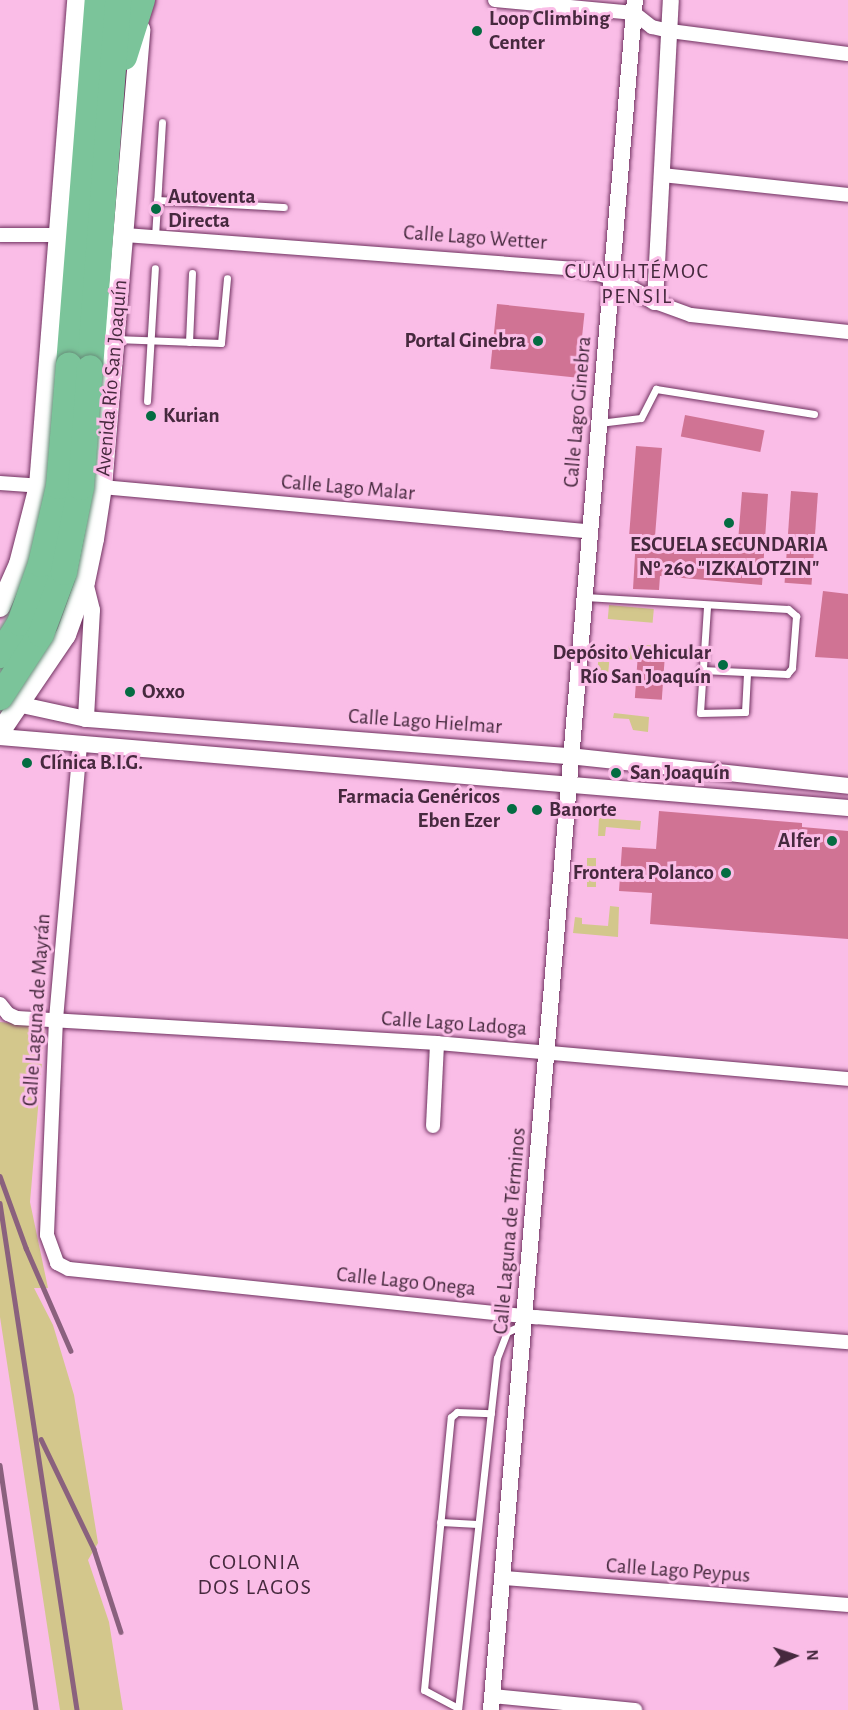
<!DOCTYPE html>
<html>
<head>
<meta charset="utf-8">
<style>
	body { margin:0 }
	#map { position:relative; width:848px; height:1710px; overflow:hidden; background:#fabde7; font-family:"Alegreya Sans",sans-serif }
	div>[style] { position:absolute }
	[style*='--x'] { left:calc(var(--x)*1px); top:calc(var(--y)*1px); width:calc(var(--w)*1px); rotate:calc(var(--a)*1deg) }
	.green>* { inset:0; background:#d3c78c; transform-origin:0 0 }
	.building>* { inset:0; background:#d07394; transform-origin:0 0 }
	.roads { filter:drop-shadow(0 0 2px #703160) drop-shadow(0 0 2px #703160) }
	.service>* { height:7px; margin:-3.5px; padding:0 3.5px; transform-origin:3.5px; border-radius:3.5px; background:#fff }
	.minor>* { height:14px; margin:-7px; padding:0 7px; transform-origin:7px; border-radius:7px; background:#fff }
	.tertiary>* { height:16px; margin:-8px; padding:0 8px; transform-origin:8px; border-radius:8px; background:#fff }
	.secondary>* { height:20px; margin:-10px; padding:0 10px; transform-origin:10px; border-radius:10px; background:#fff }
	.motorway>* { height:26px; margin:-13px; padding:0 13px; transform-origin:13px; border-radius:13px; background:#7bc49a }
	.rail>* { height:4.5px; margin:-2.25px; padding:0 2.25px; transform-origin:2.25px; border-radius:2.25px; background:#8a617e }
	.bridges { filter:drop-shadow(0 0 2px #688e7a) drop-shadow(0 0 2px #688e7a) }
	.motorway-bridge>* { height:26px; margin:-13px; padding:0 13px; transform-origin:13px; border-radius:13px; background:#7bc49a }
	.dots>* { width:16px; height:16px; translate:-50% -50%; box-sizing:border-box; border:3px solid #fabde7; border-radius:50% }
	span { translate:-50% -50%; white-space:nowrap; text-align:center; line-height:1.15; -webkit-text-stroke:6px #fabde7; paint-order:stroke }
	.poi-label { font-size:21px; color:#46293e; font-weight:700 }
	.left { translate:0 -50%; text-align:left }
	.right { translate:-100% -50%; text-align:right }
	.street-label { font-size:21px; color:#46293e }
	.neighbourhood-label { font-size:22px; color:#46293e; letter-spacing:1.5px }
	.north { position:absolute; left:764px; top:1626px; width:60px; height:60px; -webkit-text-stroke:4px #fabde7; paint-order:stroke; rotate:87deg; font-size:16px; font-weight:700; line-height:24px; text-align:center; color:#46293e }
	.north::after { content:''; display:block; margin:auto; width:21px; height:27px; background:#46293e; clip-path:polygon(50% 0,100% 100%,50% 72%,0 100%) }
</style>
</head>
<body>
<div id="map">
	<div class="green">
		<i style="left:609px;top:605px;width:45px;height:14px;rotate:5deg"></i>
		<i style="clip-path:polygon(629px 644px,663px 646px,662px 655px,638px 653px,637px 660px,628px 659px)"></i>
		<i style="left:599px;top:652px;width:11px;height:27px;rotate:5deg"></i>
		<i style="clip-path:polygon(614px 713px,649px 717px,648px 732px,633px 730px,629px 719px,613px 718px)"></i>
		<i style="clip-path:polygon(599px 818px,641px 821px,640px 830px,606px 827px,605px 836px,598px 836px)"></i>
		<i style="left:587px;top:858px;width:9px;height:29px"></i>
		<i style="clip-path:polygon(610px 906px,619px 907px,618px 937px,573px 933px,575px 917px,582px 918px,582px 924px,608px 926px)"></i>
		<i style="clip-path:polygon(0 1022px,45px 1026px,30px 1202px,48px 1288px,34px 1288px,53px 1325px,74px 1395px,98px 1543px,88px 1560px,109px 1622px,123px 1710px,60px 1710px,0 1317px)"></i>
	</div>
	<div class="building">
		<i style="left:497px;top:304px;width:88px;height:65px;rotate:6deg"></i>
		<i style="left:685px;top:415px;width:81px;height:22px;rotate:11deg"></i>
		<i style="clip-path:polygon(636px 446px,662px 448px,654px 549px,737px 554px,742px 492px,768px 494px,762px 585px,660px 576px,659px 590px,633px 589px,636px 538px,629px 537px)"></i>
		<i style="left:791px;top:491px;width:27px;height:92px;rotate:4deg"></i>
		<i style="clip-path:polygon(823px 591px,848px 594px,848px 659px,815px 657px)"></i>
		<i style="left:638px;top:653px;width:27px;height:45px;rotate:4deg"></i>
		<i style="clip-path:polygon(659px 811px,802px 823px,802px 827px,848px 831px,848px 939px,650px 924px,652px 893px,619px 891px,622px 847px,656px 849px)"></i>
	</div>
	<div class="roads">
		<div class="service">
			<i style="--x:157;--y:200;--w:127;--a:3.2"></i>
			<i style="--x:155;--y:237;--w:115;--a:-86.5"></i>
			<i style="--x:115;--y:339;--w:106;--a:2.2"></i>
			<i style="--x:221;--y:343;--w:65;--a:-84.7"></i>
			<i style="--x:189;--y:342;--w:69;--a:-87.5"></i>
			<i style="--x:147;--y:401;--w:133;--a:-86.6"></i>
			<i style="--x:599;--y:423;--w:42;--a:-6.8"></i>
			<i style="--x:641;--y:418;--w:33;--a:-63"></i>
			<i style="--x:656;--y:389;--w:160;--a:9"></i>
			<i style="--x:585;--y:597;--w:203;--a:3.4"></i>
			<i style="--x:788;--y:609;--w:11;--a:41"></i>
			<i style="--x:796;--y:616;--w:52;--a:94.4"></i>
			<i style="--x:792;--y:668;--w:8;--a:130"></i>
			<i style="--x:787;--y:674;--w:85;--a:-177.3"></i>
			<i style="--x:707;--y:607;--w:106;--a:93.8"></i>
			<i style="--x:700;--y:713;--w:45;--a:-1.3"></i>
			<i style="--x:745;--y:712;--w:39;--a:-87"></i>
			<i style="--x:440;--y:1522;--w:38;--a:3"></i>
			<i style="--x:458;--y:1708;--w:38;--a:-152"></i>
			<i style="--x:424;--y:1690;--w:274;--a:-84.4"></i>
			<i style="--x:451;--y:1417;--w:8;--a:-40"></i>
			<i style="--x:457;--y:1412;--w:34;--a:2"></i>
			<i style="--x:458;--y:1710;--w:354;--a:-83.7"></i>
			<i style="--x:497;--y:1358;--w:28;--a:-69"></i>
			<i style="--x:507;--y:1332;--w:17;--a:-25"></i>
		</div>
		<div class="minor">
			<i style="--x:495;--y:0;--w:140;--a:5.3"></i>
			<i style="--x:634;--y:13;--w:23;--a:38"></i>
			<i style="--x:652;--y:27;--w:18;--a:13"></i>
			<i style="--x:670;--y:31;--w:179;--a:7.4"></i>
			<i style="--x:662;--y:175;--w:187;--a:6.1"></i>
			<i style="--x:0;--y:235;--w:58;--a:0"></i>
			<i style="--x:125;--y:235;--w:455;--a:4.3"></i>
			<i style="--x:579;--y:269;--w:34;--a:15"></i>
			<i style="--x:655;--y:302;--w:38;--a:20"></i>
			<i style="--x:691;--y:315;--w:158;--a:6.2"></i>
			<i style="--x:0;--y:483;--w:39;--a:4"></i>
			<i style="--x:102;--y:487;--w:490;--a:5.2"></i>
			<i style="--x:80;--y:745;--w:275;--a:95"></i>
			<i style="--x:56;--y:1019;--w:216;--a:92.4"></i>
			<i style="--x:47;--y:1235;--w:30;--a:70"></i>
			<i style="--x:57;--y:1263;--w:13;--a:27"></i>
			<i style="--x:69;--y:1269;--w:469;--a:5.9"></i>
			<i style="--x:536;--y:1317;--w:313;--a:4.6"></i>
			<i style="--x:0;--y:1004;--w:13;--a:51"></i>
			<i style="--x:8;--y:1014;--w:10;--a:24"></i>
			<i style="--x:17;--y:1018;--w:421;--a:3.4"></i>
			<i style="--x:437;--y:1043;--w:413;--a:5"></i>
			<i style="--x:433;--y:1126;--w:83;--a:-87.2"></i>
			<i style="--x:505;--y:1578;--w:344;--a:4.5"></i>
			<i style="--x:492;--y:1696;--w:144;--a:5.6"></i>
		</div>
		<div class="tertiary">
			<i style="--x:612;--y:278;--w:49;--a:29.2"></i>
			<i style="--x:655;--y:302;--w:302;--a:-87"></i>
			<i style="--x:85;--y:582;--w:29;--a:76"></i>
			<i style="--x:92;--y:610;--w:109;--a:93.2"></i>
			<i style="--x:8;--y:702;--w:80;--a:12.3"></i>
			<i style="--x:86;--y:719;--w:484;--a:4.4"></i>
			<i style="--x:569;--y:756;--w:281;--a:6.1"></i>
			<i style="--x:0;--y:737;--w:851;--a:4.79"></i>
			<i style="--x:491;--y:1710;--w:1716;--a:-85.19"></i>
		</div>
		<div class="secondary">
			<i style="--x:0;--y:607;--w:47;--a:-66.2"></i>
			<i style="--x:19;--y:564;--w:81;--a:-75.6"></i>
			<i style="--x:39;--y:486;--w:487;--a:-85.5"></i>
			<i style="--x:0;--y:732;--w:117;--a:-55.8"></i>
			<i style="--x:66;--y:635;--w:56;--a:-70.3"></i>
			<i style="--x:85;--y:582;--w:44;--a:-78.2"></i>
			<i style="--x:94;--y:539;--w:53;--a:-81.3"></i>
			<i style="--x:102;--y:487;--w:459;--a:-85.2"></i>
		</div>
		<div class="motorway">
			<i style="--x:124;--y:57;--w:60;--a:-72.5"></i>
			<i style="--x:69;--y:365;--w:366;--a:-85.5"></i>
			<i style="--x:90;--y:368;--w:369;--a:-85.6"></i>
		</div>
	</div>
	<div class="rail">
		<i style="--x:0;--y:1176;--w:77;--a:70.1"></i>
		<i style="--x:26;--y:1248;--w:112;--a:66.4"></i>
		<i style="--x:0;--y:1203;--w:513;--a:81.36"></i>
		<i style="--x:41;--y:1439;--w:122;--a:64.3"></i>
		<i style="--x:94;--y:1549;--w:87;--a:72"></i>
		<i style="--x:0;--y:1465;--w:248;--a:81.6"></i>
	</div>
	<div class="bridges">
		<div class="motorway-bridge">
			<i style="--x:0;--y:655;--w:38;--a:-58"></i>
			<i style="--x:20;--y:623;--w:63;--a:-70.4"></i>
			<i style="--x:41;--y:564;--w:80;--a:-77"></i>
			<i style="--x:59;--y:486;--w:121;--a:-85.3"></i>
			<i style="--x:0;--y:697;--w:75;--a:-56.9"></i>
			<i style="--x:41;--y:634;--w:66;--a:-69.6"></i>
			<i style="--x:64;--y:572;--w:87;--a:-78.7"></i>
			<i style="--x:81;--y:487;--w:119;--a:-85.7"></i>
		</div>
	</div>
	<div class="dots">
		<i style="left:477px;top:31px;background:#046c42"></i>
		<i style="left:156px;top:209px;background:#046c42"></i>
		<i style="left:538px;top:341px;background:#046c42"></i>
		<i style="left:151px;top:416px;background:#046c42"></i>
		<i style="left:729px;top:523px;background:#046c42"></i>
		<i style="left:723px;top:665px;background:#046c42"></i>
		<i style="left:130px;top:692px;background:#046c42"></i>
		<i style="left:27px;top:763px;background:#046c42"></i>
		<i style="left:616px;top:773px;background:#046c42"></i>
		<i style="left:512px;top:809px;background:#046c42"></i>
		<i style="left:537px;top:810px;background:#046c42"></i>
		<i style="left:832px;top:841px;background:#046c42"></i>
		<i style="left:726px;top:873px;background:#046c42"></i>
	</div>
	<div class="poi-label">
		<span class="left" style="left:489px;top:31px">Loop Climbing<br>Center</span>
		<span class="left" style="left:168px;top:209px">Autoventa<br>Directa</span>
		<span class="right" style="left:526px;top:341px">Portal Ginebra</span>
		<span class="left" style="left:163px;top:416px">Kurian</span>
		<span style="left:729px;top:557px">ESCUELA SECUNDARIA<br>Nº 260 "IZKALOTZIN"</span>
		<span class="right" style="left:711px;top:665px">Depósito Vehicular<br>Río San Joaquín</span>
		<span class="left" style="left:142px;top:692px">Oxxo</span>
		<span class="left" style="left:40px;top:763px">Clínica B.I.G.</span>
		<span class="left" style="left:630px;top:773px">San Joaquín</span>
		<span class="right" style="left:500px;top:809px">Farmacia Genéricos<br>Eben Ezer</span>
		<span class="left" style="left:549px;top:810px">Banorte</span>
		<span class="right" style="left:820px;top:841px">Alfer</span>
		<span class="right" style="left:714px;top:873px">Frontera Polanco</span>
	</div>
	<div class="street-label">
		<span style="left:475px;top:238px;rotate:4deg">Calle Lago Wetter</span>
		<span style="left:112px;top:378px;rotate:-85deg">Avenida Río San Joaquín</span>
		<span style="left:578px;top:412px;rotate:-85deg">Calle Lago Ginebra</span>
		<span style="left:348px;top:488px;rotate:5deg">Calle Lago Malar</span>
		<span style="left:425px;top:722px;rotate:4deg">Calle Lago Hielmar</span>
		<span style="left:37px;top:1010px;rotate:-86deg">Calle Laguna de Mayrán</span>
		<span style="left:454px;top:1024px;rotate:4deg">Calle Lago Ladoga</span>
		<span style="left:510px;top:1231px;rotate:-85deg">Calle Laguna de Términos</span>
		<span style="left:406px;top:1282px;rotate:6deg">Calle Lago Onega</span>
		<span style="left:678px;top:1571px;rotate:4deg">Calle Lago Peypus</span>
	</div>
	<div class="neighbourhood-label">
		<span style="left:637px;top:284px">CUAUHTÉMOC<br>PENSIL</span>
		<span style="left:255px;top:1575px">COLONIA<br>DOS LAGOS</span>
	</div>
	<div class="north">N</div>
</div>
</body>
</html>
